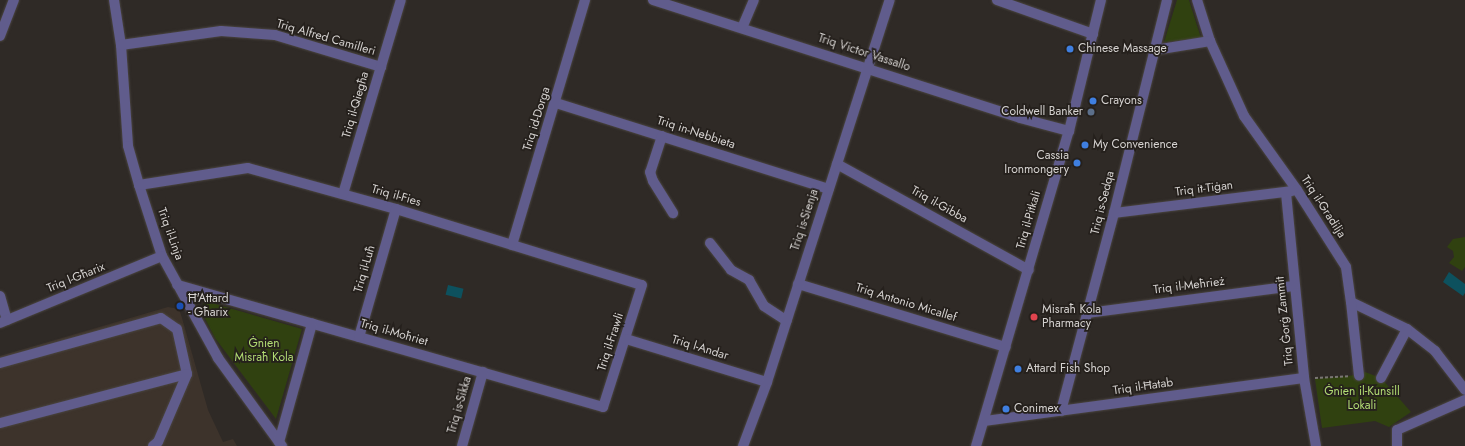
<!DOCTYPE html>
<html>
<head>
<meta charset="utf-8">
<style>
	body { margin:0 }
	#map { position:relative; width:1465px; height:446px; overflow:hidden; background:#2f2a26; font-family:Jost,sans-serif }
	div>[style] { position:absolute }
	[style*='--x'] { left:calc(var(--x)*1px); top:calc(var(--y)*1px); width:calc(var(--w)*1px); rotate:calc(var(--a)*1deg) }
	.built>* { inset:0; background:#3d332b }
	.green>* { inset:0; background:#304110 }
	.water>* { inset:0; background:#0d515e; transform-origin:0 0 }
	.path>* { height:2px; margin-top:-1px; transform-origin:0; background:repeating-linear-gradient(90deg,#7a7673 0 3px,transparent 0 5px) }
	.roads { filter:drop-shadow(0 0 1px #4a4541) drop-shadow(0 0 1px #4a4541) }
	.minor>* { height:10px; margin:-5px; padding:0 5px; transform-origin:5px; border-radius:5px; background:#605c8c }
	.dots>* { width:11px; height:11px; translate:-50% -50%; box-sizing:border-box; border:2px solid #25201c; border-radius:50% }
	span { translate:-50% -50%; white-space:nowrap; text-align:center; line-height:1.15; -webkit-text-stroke:3.5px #25201c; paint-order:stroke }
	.street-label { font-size:12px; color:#d5d2d0 }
	.poi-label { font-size:12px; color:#d5d2d0 }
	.left { translate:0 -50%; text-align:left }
	.right { translate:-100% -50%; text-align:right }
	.park-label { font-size:12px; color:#b1db73 }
</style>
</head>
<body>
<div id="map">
	<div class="built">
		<i style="clip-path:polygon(168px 307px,179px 309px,182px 318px,208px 410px,223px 442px,233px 439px,237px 446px,0 446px,0 356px)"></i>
	</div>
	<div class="green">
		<i style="clip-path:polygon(1177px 0,1189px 0,1201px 38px,1164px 42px)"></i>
		<i style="clip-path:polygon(1465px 237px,1465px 267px,1462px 271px,1449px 263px,1454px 257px,1453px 251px,1447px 247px,1453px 239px)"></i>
		<i style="clip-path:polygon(205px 301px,302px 329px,276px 419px,215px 338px,200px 309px)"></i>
		<i style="clip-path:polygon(1365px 372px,1381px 378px,1411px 412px,1389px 427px,1375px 421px,1322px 428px,1315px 379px,1349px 376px)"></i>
	</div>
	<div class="water">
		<i style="clip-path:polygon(1449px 272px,1465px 284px,1465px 293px,1463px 296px,1443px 282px)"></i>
		<i style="left:448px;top:285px;width:16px;height:10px;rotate:14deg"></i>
	</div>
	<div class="path">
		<i style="--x:1315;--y:378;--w:34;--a:-3"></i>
	</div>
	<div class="roads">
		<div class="minor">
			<i style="--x:114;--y:0;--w:46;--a:81.2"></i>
			<i style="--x:121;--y:45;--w:101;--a:86"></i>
			<i style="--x:128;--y:146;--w:41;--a:74.2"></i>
			<i style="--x:139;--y:185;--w:75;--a:72.1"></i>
			<i style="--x:162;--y:256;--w:116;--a:61.2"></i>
			<i style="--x:218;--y:358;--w:109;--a:54"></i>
			<i style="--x:653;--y:0;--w:386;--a:17.8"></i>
			<i style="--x:1020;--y:118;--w:51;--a:14.9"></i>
			<i style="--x:997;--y:0;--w:102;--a:19.5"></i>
			<i style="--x:1197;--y:0;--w:43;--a:72.4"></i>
			<i style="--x:1210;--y:41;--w:82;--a:65.6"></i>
			<i style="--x:1244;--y:116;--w:91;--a:54.4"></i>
			<i style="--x:1297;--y:190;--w:91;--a:57.5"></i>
			<i style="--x:1346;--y:267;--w:35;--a:82"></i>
			<i style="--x:1351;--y:302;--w:62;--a:25.7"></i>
			<i style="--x:1407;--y:329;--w:36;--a:38"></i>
			<i style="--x:1435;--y:351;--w:49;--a:52.4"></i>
			<i style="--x:742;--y:28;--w:30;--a:-67"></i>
			<i style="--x:0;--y:36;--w:39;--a:-69"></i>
			<i style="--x:121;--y:45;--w:101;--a:-8"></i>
			<i style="--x:221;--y:31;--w:54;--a:4.2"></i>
			<i style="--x:275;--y:35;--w:111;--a:16.8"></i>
			<i style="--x:1155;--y:50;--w:56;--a:-9.3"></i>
			<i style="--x:556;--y:103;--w:286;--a:17.5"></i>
			<i style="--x:662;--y:136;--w:38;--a:108"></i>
			<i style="--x:650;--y:172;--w:9;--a:72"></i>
			<i style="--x:653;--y:181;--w:38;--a:58"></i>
			<i style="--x:837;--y:164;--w:219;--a:28.9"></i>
			<i style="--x:139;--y:185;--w:110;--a:-8.9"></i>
			<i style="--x:248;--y:168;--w:154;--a:15.5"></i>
			<i style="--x:396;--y:209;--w:257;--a:17.2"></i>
			<i style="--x:642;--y:285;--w:128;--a:107.7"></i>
			<i style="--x:603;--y:407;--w:443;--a:-164"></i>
			<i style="--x:1286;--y:193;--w:186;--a:84.4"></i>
			<i style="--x:1304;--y:378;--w:69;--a:80"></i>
			<i style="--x:343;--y:194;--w:202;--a:-73.4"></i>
			<i style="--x:1114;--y:213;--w:179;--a:-7"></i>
			<i style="--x:710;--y:243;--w:34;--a:52"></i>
			<i style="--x:731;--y:270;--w:21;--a:29"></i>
			<i style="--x:749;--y:280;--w:30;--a:60"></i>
			<i style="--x:764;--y:306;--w:27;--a:33"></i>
			<i style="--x:512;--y:245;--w:256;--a:-73.4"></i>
			<i style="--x:798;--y:284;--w:217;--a:16.9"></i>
			<i style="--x:0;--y:296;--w:25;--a:74"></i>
			<i style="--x:1351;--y:302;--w:74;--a:83.8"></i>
			<i style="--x:1088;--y:313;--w:208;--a:-7.5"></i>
			<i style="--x:0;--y:323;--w:175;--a:-22.5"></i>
			<i style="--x:359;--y:337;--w:133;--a:-73.9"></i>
			<i style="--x:626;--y:339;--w:147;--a:17"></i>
			<i style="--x:0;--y:363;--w:167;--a:-15.6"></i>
			<i style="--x:161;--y:318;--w:19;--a:35"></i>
			<i style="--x:177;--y:329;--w:46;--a:77.5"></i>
			<i style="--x:187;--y:374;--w:193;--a:165.3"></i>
			<i style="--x:1381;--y:378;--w:55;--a:-62"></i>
			<i style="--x:1061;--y:411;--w:205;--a:-75"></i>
			<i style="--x:1114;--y:213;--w:219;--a:-76"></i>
			<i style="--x:985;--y:421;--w:322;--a:-7.7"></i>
			<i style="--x:279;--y:442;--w:123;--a:-74.4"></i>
			<i style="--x:153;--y:446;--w:6;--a:-39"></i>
			<i style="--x:158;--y:442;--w:74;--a:-66.9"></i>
			<i style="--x:462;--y:446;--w:77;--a:-74.2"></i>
			<i style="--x:743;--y:446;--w:68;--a:-69.4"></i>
			<i style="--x:767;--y:382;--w:401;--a:-72.2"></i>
			<i style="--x:976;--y:446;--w:328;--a:-73.6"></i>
			<i style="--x:1069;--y:131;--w:135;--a:-76.3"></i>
			<i style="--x:1397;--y:446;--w:16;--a:-90"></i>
			<i style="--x:1397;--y:430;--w:74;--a:-23.8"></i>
		</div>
	</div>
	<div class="dots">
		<i style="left:1070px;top:49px;background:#3f7fe0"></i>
		<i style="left:1093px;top:101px;background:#3f7fe0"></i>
		<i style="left:1091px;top:112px;background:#5c6f8a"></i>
		<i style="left:1085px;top:145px;background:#3f7fe0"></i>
		<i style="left:1077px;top:163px;background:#3f7fe0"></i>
		<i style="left:180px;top:306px;background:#1a4fb4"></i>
		<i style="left:1034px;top:317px;background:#e0444e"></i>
		<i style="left:1018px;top:369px;background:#3f7fe0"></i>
		<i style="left:1006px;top:409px;background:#3f7fe0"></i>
	</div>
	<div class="street-label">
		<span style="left:326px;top:38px;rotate:16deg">Triq Alfred Camilleri</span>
		<span style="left:864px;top:53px;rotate:18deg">Triq Victor Vassallo</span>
		<span style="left:356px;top:105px;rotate:-74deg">Triq il-Qiegħa</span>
		<span style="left:537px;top:119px;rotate:-73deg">Triq id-Dorga</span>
		<span style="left:696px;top:133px;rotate:18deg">Triq in-Nebbieta</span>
		<span style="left:1204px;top:189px;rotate:-7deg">Triq it-Tiġan</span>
		<span style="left:396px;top:196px;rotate:16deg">Triq il-Fies</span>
		<span style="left:1103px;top:203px;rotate:-76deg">Triq is-Sedqa</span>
		<span style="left:939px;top:205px;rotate:29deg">Triq il-Gibba</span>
		<span style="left:1323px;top:207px;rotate:57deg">Triq il-Gradilja</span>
		<span style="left:805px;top:220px;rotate:-72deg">Triq is-Sienja</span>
		<span style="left:1029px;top:220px;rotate:-74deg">Triq il-Pitkali</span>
		<span style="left:170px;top:234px;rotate:70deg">Triq il-Linja</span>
		<span style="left:365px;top:269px;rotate:-74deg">Triq il-Luħ</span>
		<span style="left:76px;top:278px;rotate:-22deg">Triq l-Għarix</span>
		<span style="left:1189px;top:286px;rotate:-7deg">Triq il-Meħrież</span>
		<span style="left:906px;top:303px;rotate:17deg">Triq Antonio Micallef</span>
		<span style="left:1285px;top:321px;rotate:-96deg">Triq Ġorġ Zammit</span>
		<span style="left:394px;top:333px;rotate:16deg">Triq il-Moħriet</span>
		<span style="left:611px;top:342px;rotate:-72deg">Triq il-Frawli</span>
		<span style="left:700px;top:348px;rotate:17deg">Triq l-Andar</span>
		<span style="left:1143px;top:387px;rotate:-8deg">Triq il-Ħatab</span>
		<span style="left:460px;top:405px;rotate:-74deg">Triq is-Sikka</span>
	</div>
	<div class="poi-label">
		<span class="left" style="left:1078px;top:49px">Chinese Massage</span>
		<span class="left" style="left:1101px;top:101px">Crayons</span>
		<span class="right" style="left:1083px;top:112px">Coldwell Banker</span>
		<span class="left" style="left:1093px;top:145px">My Convenience</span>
		<span class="right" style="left:1069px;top:163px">Cassia<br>Ironmongery</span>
		<span class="left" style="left:188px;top:306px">Ħ'Attard<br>- Għarix</span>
		<span class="left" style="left:1042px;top:317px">Misraħ Kola<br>Pharmacy</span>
		<span class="left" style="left:1026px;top:369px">Attard Fish Shop</span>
		<span class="left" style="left:1014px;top:409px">Conimex</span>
	</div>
	<div class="park-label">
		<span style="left:264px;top:351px">Ġnien<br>Misraħ Kola</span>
		<span style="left:1362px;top:399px">Ġnien il-Kunsill<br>Lokali</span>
	</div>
</div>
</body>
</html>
